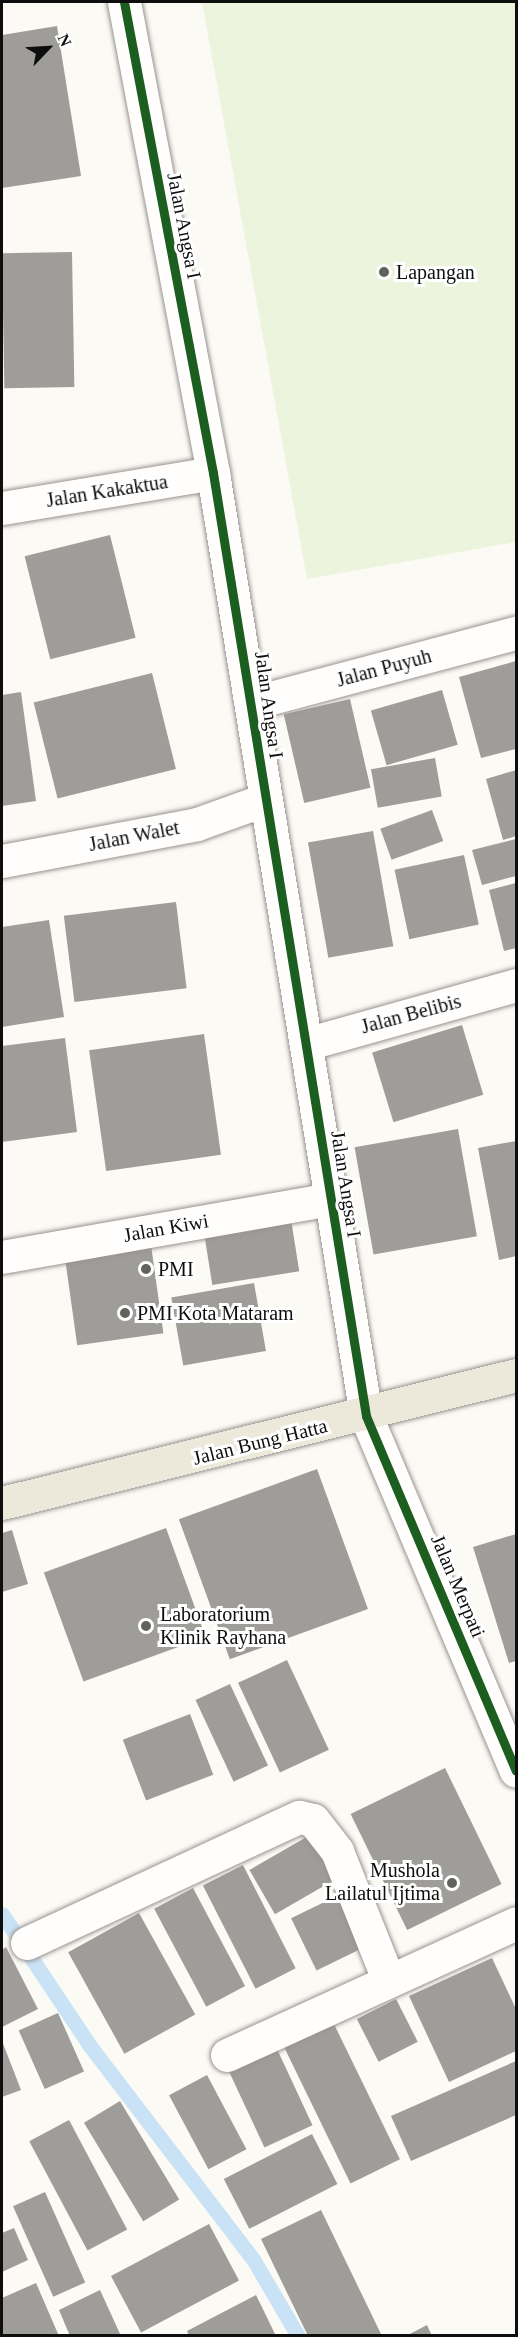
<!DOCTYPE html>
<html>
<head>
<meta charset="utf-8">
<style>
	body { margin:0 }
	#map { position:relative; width:518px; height:2337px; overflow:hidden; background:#fcfaf4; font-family:Georgia,serif }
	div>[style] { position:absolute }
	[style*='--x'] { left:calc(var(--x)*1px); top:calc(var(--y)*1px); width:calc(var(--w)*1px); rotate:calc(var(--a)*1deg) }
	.pitch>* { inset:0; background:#edf4dd }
	.stream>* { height:15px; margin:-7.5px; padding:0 7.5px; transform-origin:7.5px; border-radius:7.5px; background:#cae2f5 }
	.building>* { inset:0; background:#9f9d99; transform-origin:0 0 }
	.roads { filter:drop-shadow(0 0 2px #959492) drop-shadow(0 0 2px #959492) }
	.minor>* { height:33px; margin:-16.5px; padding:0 16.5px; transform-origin:16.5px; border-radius:16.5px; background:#fffefd }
	.major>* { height:33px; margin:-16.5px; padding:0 16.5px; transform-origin:16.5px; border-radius:16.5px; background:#ece9da }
	.cycleway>* { height:9px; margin:-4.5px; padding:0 4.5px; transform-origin:4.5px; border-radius:4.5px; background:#1b5e20 }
	.dots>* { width:16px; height:16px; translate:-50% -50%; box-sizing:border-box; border:3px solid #fff; border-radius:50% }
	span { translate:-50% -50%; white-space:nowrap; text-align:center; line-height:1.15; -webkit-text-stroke:6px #fff; paint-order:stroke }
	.street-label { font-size:20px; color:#0e0e0e }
	.poi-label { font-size:20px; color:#0e0e0e }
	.left { translate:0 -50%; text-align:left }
	.right { translate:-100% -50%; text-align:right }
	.frame { position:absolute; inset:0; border:3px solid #0e0e0e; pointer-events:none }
	.north { position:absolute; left:18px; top:18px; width:60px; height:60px; -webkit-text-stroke:4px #fff; paint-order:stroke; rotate:65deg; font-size:16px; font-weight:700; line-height:24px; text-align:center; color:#0e0e0e }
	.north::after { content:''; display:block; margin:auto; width:21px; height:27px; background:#0e0e0e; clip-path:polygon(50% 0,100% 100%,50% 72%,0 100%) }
</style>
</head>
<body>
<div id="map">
	<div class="pitch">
		<i style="clip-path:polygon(202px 2px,516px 2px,516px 542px,307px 579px)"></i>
	</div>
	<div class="stream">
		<i style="--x:2;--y:1914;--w:159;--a:56.3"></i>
		<i style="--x:90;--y:2046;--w:268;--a:52.6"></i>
		<i style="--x:253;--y:2259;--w:89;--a:59.7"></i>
	</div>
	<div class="building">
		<i style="clip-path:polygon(57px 26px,81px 176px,2px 188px,2px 35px)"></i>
		<i style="left:72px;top:252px;width:135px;height:70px;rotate:89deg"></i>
		<i style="left:110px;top:535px;width:106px;height:88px;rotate:76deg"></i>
		<i style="clip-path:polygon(516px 661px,516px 749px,481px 758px,459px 677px)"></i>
		<i style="left:152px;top:673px;width:99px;height:122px;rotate:76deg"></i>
		<i style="left:442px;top:690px;width:57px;height:74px;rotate:74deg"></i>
		<i style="clip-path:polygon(21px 692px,36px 801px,2px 806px,2px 695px)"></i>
		<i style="left:350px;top:699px;width:91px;height:68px;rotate:77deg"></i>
		<i style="left:435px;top:758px;width:39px;height:65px;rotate:80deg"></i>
		<i style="clip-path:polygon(516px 770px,516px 836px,503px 840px,486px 779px)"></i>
		<i style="left:432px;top:810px;width:33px;height:55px;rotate:70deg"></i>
		<i style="left:373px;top:831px;width:117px;height:66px;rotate:80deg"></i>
		<i style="clip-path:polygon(516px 839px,516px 876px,482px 885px,472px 850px)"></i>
		<i style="left:464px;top:855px;width:71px;height:71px;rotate:78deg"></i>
		<i style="clip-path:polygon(516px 883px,516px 948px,504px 951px,489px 890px)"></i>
		<i style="left:176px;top:902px;width:87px;height:113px;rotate:83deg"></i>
		<i style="clip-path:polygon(49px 920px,64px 1017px,2px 1027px,2px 927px)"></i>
		<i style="left:462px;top:1025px;width:73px;height:94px;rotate:73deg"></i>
		<i style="left:204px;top:1034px;width:122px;height:116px;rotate:82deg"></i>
		<i style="clip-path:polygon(65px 1038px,77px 1132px,2px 1142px,2px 1046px)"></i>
		<i style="left:458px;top:1129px;width:109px;height:105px;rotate:80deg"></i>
		<i style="clip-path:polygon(516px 1141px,516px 1256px,499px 1260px,478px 1148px)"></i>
		<i style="left:290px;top:1213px;width:59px;height:88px;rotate:81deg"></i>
		<i style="left:151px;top:1245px;width:89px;height:87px;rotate:82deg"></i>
		<i style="left:254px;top:1283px;width:69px;height:84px;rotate:80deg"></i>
		<i style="left:317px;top:1469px;width:149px;height:147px;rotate:70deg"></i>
		<i style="left:166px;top:1528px;width:116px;height:130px;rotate:70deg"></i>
		<i style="clip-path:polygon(12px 1530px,28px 1584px,2px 1592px,2px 1533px)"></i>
		<i style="clip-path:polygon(516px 1534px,516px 1661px,509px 1663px,473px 1547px)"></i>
		<i style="left:287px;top:1660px;width:99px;height:54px;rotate:65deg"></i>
		<i style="left:230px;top:1684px;width:90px;height:38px;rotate:65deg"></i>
		<i style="left:190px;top:1714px;width:65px;height:72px;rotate:69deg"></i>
		<i style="left:445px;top:1768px;width:129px;height:105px;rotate:64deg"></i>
		<i style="left:317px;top:1831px;width:51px;height:78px;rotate:60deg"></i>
		<i style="left:243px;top:1865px;width:116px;height:45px;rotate:63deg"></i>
		<i style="left:193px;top:1888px;width:111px;height:44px;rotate:62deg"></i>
		<i style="left:345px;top:1892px;width:58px;height:60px;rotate:64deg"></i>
		<i style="left:139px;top:1913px;width:116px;height:81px;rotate:61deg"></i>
		<i style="clip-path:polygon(6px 1947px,38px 2009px,2px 2027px,2px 1950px)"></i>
		<i style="clip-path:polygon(492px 1958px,516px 2009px,516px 2051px,449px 2082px,409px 1996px)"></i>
		<i style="left:396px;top:1999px;width:48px;height:44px;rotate:63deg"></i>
		<i style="left:58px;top:2013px;width:64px;height:43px;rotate:66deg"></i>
		<i style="left:332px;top:2020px;width:155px;height:55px;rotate:64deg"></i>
		<i style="clip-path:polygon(2px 2041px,21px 2090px,2px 2097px)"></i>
		<i style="left:277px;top:2049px;width:84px;height:53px;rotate:65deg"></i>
		<i style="clip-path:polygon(516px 2061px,516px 2115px,411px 2161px,391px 2116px)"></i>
		<i style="left:207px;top:2075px;width:84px;height:43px;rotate:62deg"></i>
		<i style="left:120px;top:2101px;width:115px;height:42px;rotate:59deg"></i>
		<i style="left:69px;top:2120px;width:124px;height:45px;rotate:62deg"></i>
		<i style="left:312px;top:2134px;width:56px;height:99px;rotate:63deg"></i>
		<i style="left:45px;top:2192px;width:99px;height:35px;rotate:66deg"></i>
		<i style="clip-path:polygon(321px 2210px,381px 2334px,378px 2336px,308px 2336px,261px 2239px)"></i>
		<i style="left:209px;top:2224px;width:64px;height:111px;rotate:62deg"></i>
		<i style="clip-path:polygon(14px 2228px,28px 2260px,2px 2272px,2px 2233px)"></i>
		<i style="clip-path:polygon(36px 2283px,59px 2336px,2px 2336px,2px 2298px)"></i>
		<i style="clip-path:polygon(100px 2290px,121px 2336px,70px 2336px,59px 2310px)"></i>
		<i style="clip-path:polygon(256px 2295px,276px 2336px,189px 2336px,187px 2331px)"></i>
		<i style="clip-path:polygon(427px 2325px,432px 2336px,406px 2336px)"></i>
	</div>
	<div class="roads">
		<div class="minor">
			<i style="--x:124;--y:2;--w:479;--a:79.3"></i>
			<i style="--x:213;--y:473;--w:955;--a:80.78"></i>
			<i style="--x:366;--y:1416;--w:385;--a:67.1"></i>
			<i style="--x:2;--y:508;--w:214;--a:-9.4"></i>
			<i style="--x:252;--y:703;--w:273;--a:-14.9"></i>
			<i style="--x:2;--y:861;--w:198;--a:-10.7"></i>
			<i style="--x:197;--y:824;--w:71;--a:-19.7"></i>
			<i style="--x:306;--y:1044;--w:218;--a:-15.7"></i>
			<i style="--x:2;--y:1257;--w:333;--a:-10"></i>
			<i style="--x:27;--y:1943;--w:300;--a:-24.9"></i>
			<i style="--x:299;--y:1817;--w:14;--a:12"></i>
			<i style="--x:313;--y:1820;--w:39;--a:52"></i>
			<i style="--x:337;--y:1851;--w:138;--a:68.3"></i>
			<i style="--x:227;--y:2055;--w:318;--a:-24.5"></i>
		</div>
		<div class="major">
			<i style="--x:2;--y:1503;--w:530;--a:-13.98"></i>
		</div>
	</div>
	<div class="cycleway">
		<i style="--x:124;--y:2;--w:479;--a:79.3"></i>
		<i style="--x:213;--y:473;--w:955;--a:80.78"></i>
		<i style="--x:366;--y:1416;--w:385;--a:67.1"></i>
	</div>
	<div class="dots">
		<i style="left:384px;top:272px;background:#61615e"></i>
		<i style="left:146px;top:1269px;background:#61615e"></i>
		<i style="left:125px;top:1313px;background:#61615e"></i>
		<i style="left:146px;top:1626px;background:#61615e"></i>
		<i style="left:452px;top:1883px;background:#61615e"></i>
	</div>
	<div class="street-label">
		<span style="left:184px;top:226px;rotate:79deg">Jalan Angsa I</span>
		<span style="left:107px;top:491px;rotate:-9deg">Jalan Kakaktua</span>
		<span style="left:384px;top:668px;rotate:-15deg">Jalan Puyuh</span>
		<span style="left:269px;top:705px;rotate:82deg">Jalan Angsa I</span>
		<span style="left:134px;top:836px;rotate:-11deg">Jalan Walet</span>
		<span style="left:411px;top:1014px;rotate:-15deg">Jalan Belibis</span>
		<span style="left:346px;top:1184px;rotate:81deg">Jalan Angsa I</span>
		<span style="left:166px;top:1228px;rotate:-10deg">Jalan Kiwi</span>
		<span style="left:260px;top:1442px;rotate:-14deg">Jalan Bung Hatta</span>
		<span style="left:458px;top:1586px;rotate:67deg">Jalan Merpati</span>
	</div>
	<div class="poi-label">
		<span class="left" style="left:396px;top:272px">Lapangan</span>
		<span class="left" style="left:158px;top:1269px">PMI</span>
		<span class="left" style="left:137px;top:1313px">PMI Kota Mataram</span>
		<span class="left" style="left:160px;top:1626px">Laboratorium<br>Klinik Rayhana</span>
		<span class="right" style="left:440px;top:1882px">Mushola<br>Lailatul Ijtima</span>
	</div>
	<div class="frame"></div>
	<div class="north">N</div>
</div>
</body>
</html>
